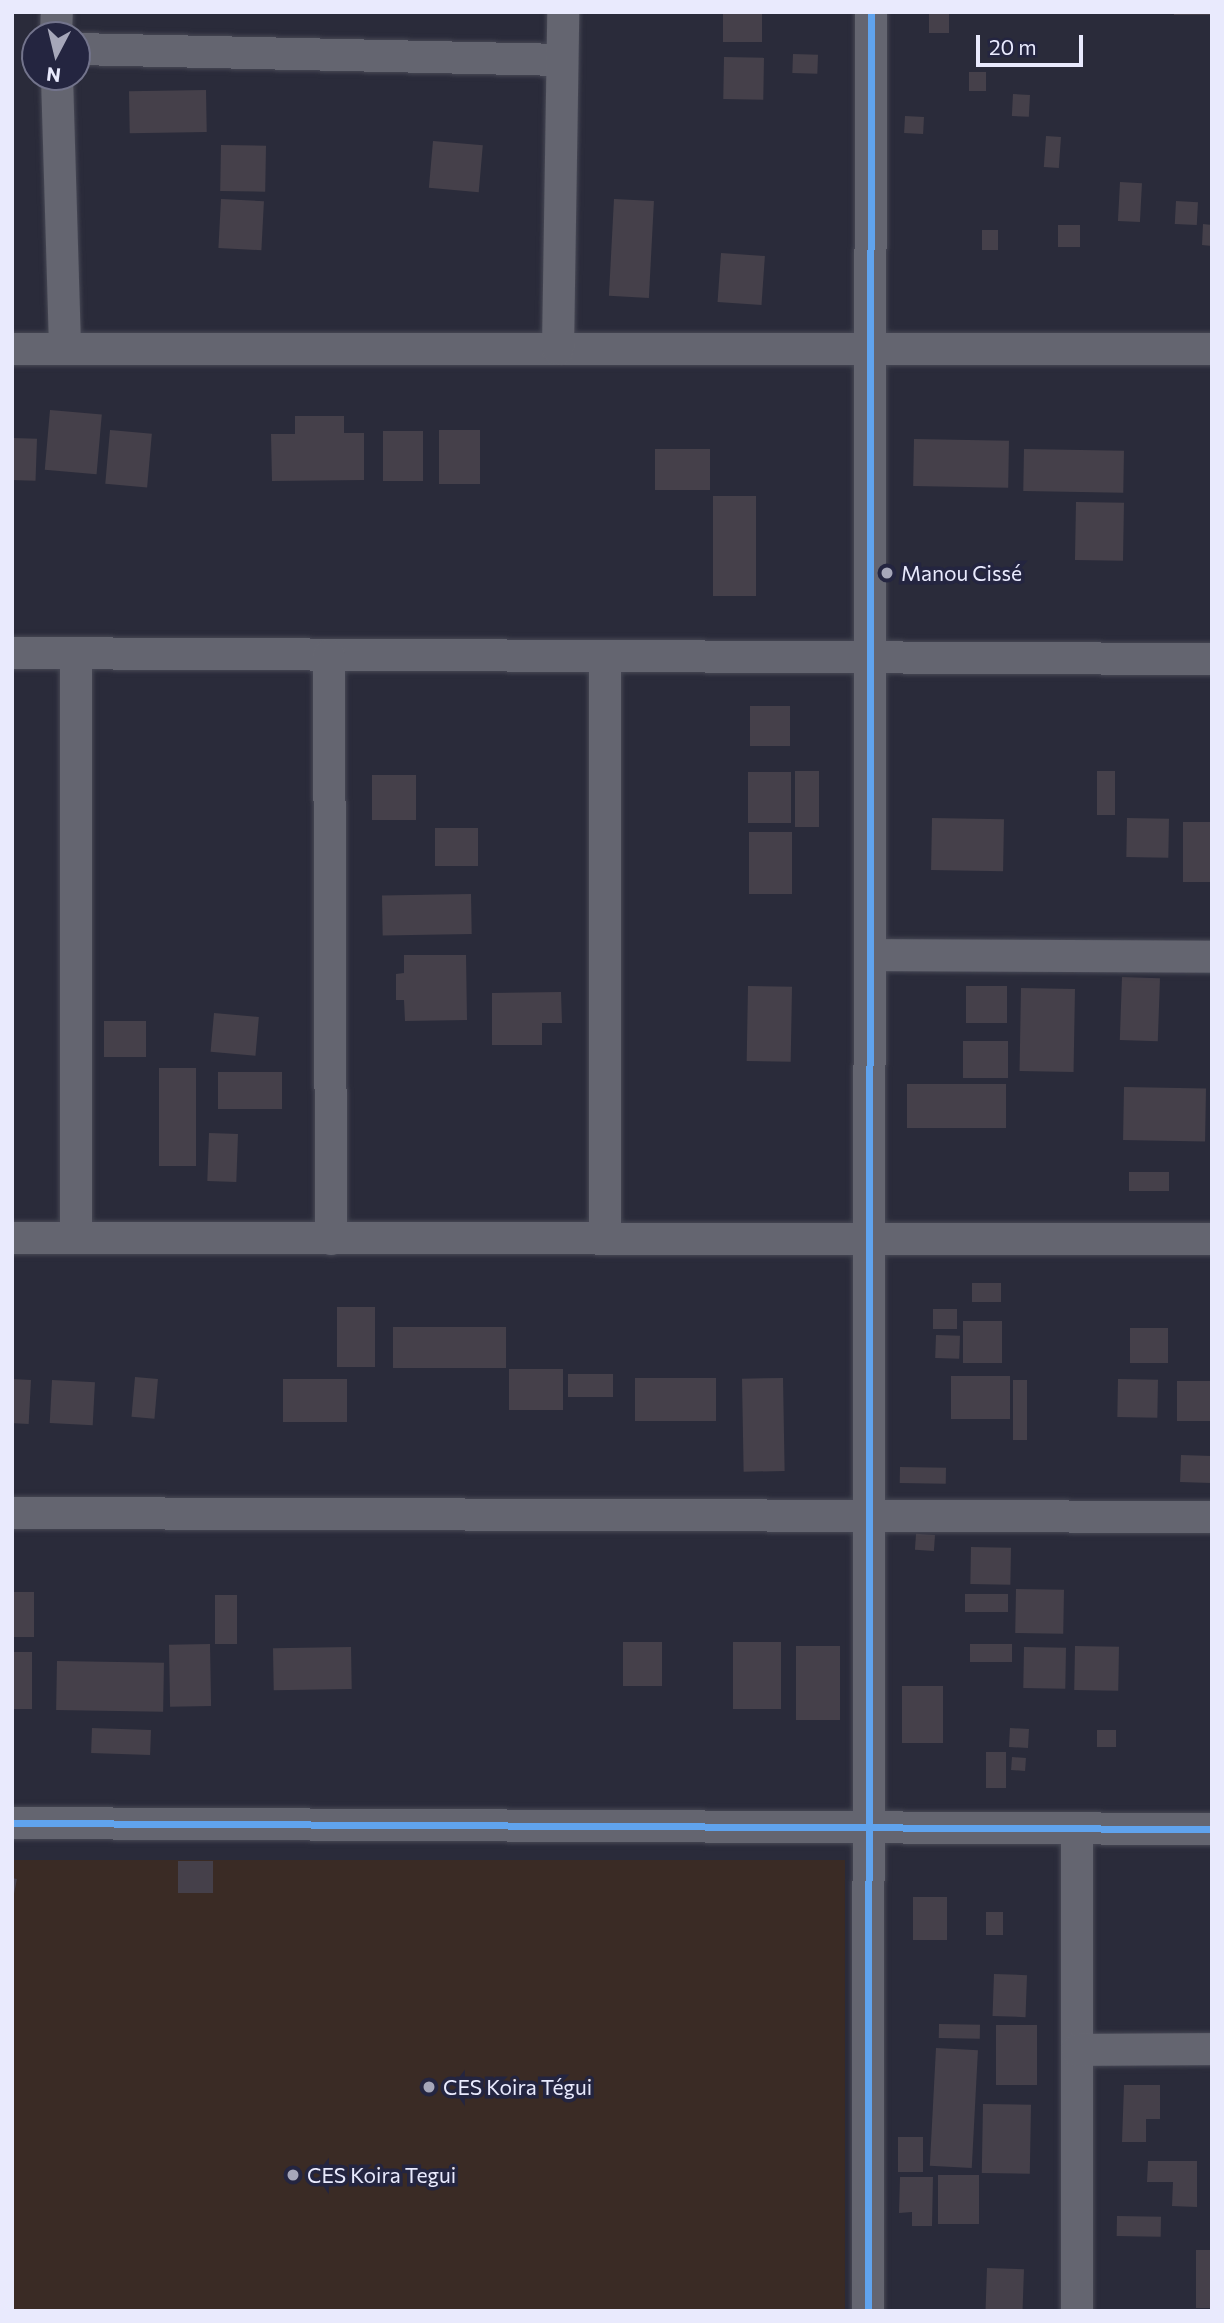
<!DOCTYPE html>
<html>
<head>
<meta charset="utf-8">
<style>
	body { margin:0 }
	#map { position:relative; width:1224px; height:2323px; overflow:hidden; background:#2a2b3a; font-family:Commissioner,sans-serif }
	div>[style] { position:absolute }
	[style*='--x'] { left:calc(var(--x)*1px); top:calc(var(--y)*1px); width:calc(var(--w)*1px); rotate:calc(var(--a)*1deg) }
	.education>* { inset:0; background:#3a2b25; transform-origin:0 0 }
	.building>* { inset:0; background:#45404a; transform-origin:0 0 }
	.roads { filter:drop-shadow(0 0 2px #474855) drop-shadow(0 0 2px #474855) }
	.street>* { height:32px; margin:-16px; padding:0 16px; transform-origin:16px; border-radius:16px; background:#646570 }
	.cycleway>* { height:7px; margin:-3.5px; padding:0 3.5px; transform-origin:3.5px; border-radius:3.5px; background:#60a3ed }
	.dots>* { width:19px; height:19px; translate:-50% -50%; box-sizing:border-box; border:4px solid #242540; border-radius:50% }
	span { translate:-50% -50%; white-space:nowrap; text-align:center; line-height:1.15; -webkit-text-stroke:7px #242540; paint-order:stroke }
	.poi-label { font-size:21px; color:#e9eafd }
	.left { translate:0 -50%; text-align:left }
	.frame { position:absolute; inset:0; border:14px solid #e9eafd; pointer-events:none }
	.north { position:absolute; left:21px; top:21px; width:70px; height:70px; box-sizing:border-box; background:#242540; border:2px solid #73748c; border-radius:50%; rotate:187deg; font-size:19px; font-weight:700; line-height:28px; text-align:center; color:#e9eafd }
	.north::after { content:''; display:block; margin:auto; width:24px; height:32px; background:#a6a7b9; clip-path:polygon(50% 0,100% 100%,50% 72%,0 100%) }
	.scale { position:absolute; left:976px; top:35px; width:107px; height:32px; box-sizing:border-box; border:4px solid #e9eafd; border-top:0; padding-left:9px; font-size:21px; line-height:24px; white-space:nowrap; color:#e9eafd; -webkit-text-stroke:5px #242540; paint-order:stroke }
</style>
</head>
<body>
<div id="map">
	<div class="education">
		<i style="left:12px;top:1860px;width:833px;height:451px"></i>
	</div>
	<div class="building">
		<i style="left:723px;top:12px;width:39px;height:30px"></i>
		<i style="left:1174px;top:12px;width:38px;height:3px"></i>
		<i style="left:929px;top:13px;width:20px;height:20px"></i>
		<i style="left:793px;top:54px;width:25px;height:19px;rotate:2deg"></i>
		<i style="left:724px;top:57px;width:40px;height:42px;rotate:1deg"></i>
		<i style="left:969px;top:72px;width:17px;height:19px"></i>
		<i style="left:206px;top:90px;width:42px;height:77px;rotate:89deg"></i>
		<i style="left:1013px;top:94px;width:17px;height:22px;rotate:3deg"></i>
		<i style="left:905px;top:116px;width:19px;height:17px;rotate:3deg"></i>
		<i style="left:1046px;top:136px;width:15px;height:31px;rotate:4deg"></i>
		<i style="left:433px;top:141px;width:50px;height:47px;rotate:5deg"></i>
		<i style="left:221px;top:145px;width:45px;height:46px;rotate:1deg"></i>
		<i style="left:1120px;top:182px;width:22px;height:39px;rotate:3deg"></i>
		<i style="left:221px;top:199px;width:43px;height:49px;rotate:3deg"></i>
		<i style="left:614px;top:199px;width:40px;height:97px;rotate:3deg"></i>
		<i style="left:1176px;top:201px;width:22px;height:23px;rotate:3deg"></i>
		<i style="clip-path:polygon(1203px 224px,1212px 225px,1212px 246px,1202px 245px)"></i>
		<i style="left:1058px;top:225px;width:22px;height:22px"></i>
		<i style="left:982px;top:230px;width:16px;height:20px"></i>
		<i style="left:721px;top:253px;width:44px;height:49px;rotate:4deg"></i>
		<i style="left:50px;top:410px;width:52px;height:60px;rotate:5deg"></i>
		<i style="clip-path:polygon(295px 416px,344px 416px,344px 433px,364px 433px,364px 480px,272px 481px,271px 434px,295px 434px)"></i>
		<i style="left:110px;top:430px;width:42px;height:54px;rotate:5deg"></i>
		<i style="left:439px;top:430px;width:41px;height:54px"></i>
		<i style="left:383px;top:431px;width:40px;height:50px"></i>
		<i style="left:12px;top:438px;width:25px;height:42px;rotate:2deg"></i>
		<i style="left:914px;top:439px;width:95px;height:47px;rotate:1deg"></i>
		<i style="left:710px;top:449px;width:41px;height:55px;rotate:90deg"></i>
		<i style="left:1024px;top:449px;width:100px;height:42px;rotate:1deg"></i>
		<i style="left:713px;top:496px;width:43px;height:100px"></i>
		<i style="left:1076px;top:502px;width:48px;height:58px;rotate:1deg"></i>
		<i style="left:750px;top:706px;width:40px;height:40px"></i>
		<i style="left:795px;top:771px;width:24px;height:56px"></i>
		<i style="left:1097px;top:771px;width:18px;height:44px"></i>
		<i style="left:748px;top:772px;width:43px;height:51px"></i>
		<i style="left:372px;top:775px;width:44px;height:45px"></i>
		<i style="left:932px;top:818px;width:72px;height:52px;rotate:1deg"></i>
		<i style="left:1127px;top:818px;width:42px;height:39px;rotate:1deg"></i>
		<i style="left:1183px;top:822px;width:29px;height:60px"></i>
		<i style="left:435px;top:828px;width:43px;height:38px"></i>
		<i style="left:749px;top:832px;width:43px;height:62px"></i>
		<i style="left:471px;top:894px;width:40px;height:89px;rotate:89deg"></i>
		<i style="clip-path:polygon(404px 955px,466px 955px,467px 1020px,405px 1021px,404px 1000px,396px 1000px,396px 974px,404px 973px)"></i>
		<i style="left:1122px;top:977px;width:38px;height:63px;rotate:2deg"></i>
		<i style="left:748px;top:986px;width:44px;height:75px;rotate:1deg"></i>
		<i style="left:966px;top:986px;width:41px;height:37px"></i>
		<i style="left:1021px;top:988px;width:54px;height:83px;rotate:1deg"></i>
		<i style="clip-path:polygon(561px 992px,562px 1023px,542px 1023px,542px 1045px,492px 1045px,492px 993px)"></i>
		<i style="left:214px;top:1013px;width:45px;height:39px;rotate:5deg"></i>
		<i style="left:104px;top:1021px;width:42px;height:36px"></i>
		<i style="left:963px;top:1041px;width:45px;height:37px"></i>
		<i style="left:159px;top:1068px;width:37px;height:98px"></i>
		<i style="left:218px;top:1072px;width:64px;height:37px"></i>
		<i style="left:907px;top:1084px;width:99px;height:44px"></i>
		<i style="left:1124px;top:1087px;width:82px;height:53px;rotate:1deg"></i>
		<i style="left:209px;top:1133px;width:29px;height:48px;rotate:2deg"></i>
		<i style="left:1129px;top:1172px;width:40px;height:19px"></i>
		<i style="left:972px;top:1283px;width:29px;height:19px"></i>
		<i style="left:337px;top:1307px;width:38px;height:60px"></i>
		<i style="left:933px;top:1309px;width:24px;height:20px"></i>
		<i style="left:963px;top:1321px;width:39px;height:42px"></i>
		<i style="left:393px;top:1327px;width:113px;height:41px"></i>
		<i style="left:1130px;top:1328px;width:38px;height:35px"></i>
		<i style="left:936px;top:1335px;width:24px;height:23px;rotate:2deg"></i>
		<i style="left:509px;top:1369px;width:54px;height:41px"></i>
		<i style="left:568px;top:1374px;width:45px;height:23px"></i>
		<i style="left:951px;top:1376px;width:59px;height:43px"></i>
		<i style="left:135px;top:1377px;width:23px;height:40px;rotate:5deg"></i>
		<i style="left:716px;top:1378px;width:43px;height:81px;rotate:90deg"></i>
		<i style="left:783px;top:1378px;width:93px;height:41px;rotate:89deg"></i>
		<i style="left:12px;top:1379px;width:19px;height:44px;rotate:3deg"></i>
		<i style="left:283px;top:1379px;width:64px;height:43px"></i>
		<i style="left:1118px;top:1379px;width:40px;height:38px;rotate:1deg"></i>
		<i style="left:52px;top:1380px;width:43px;height:43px;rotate:3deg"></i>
		<i style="left:1013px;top:1380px;width:14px;height:60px"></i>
		<i style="left:1177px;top:1381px;width:35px;height:40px"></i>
		<i style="left:1181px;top:1455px;width:31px;height:27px;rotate:2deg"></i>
		<i style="left:900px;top:1467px;width:46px;height:16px;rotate:1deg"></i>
		<i style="left:935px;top:1535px;width:16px;height:19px;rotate:94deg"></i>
		<i style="left:971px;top:1547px;width:40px;height:37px;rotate:1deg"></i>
		<i style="left:1016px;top:1589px;width:48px;height:44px;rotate:1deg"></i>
		<i style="left:12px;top:1592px;width:22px;height:45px"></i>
		<i style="left:965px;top:1594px;width:43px;height:18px"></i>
		<i style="left:215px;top:1595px;width:22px;height:49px"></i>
		<i style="left:623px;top:1642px;width:39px;height:44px"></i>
		<i style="left:733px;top:1642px;width:48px;height:67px"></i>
		<i style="left:210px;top:1644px;width:62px;height:41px;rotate:89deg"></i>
		<i style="left:970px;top:1644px;width:42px;height:18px"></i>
		<i style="left:796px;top:1646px;width:44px;height:74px"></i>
		<i style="left:1075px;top:1646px;width:44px;height:44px;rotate:1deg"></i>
		<i style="left:351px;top:1647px;width:42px;height:78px;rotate:89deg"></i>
		<i style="left:1024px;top:1647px;width:42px;height:41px;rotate:1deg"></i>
		<i style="left:12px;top:1652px;width:20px;height:57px"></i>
		<i style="left:57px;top:1661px;width:107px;height:49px;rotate:1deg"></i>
		<i style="left:902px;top:1686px;width:41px;height:57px"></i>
		<i style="left:92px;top:1728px;width:59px;height:25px;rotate:2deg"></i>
		<i style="left:1010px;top:1728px;width:19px;height:19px;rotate:3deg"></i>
		<i style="left:1097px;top:1730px;width:19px;height:17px"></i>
		<i style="left:986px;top:1752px;width:20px;height:36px"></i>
		<i style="left:1012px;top:1757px;width:14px;height:13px;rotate:4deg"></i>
		<i style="left:178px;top:1861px;width:35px;height:32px"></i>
		<i style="left:12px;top:1878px;width:5px;height:39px;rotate:11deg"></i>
		<i style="left:913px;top:1897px;width:34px;height:43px"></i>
		<i style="left:1003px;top:1912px;width:23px;height:17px;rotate:90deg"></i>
		<i style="left:994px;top:1974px;width:33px;height:42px;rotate:2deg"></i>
		<i style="left:939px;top:2024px;width:41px;height:14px;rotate:1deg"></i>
		<i style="left:996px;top:2025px;width:41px;height:60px"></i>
		<i style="left:936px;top:2048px;width:42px;height:118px;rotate:3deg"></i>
		<i style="clip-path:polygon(1124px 2085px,1160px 2085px,1160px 2119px,1146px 2119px,1146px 2142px,1122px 2142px)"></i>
		<i style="left:983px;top:2104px;width:48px;height:69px;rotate:1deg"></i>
		<i style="left:898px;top:2137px;width:25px;height:35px"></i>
		<i style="clip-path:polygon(1148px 2161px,1197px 2161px,1197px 2207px,1172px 2206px,1173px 2182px,1147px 2182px)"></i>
		<i style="left:938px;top:2175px;width:41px;height:49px"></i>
		<i style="clip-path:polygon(900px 2177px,933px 2177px,932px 2226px,912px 2226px,912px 2212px,899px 2213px)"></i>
		<i style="left:1117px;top:2216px;width:44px;height:20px;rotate:1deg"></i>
		<i style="left:1196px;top:2250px;width:16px;height:58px"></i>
		<i style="left:987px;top:2268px;width:37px;height:43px;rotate:2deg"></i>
	</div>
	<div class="roads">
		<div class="street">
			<i style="--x:56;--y:35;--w:23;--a:-88"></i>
			<i style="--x:77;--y:49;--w:485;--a:1.3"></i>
			<i style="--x:57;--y:77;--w:272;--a:88.3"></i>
			<i style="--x:12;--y:349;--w:1200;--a:0"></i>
			<i style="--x:558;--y:349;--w:337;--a:-89.1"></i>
			<i style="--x:12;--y:653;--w:1200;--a:0.29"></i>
			<i style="--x:76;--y:654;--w:584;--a:90"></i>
			<i style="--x:329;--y:655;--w:584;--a:89.8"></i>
			<i style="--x:605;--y:656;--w:583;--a:90"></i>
			<i style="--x:870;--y:955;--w:342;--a:0.3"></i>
			<i style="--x:12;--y:1238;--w:1200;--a:0.05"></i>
			<i style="--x:12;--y:1513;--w:1200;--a:0.19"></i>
			<i style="--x:12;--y:1823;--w:1200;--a:0.29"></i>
			<i style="--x:1077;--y:1828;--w:483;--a:90"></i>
			<i style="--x:1077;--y:2050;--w:135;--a:-0.4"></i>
			<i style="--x:868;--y:2311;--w:2299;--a:-89.93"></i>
		</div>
	</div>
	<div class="cycleway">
		<i style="--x:12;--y:1823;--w:1200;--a:0.29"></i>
		<i style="--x:868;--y:2311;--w:2299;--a:-89.93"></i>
	</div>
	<div class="dots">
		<i style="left:887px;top:573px;background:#a6a7b9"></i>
		<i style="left:429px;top:2087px;background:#a6a7b9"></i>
		<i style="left:293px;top:2175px;background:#a6a7b9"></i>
	</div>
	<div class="poi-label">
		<span class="left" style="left:901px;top:573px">Manou Cissé</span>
		<span class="left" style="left:443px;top:2087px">CES Koira Tégui</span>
		<span class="left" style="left:307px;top:2175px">CES Koira Tegui</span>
	</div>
	<div class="frame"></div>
	<div class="north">N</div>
	<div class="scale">20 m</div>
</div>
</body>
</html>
